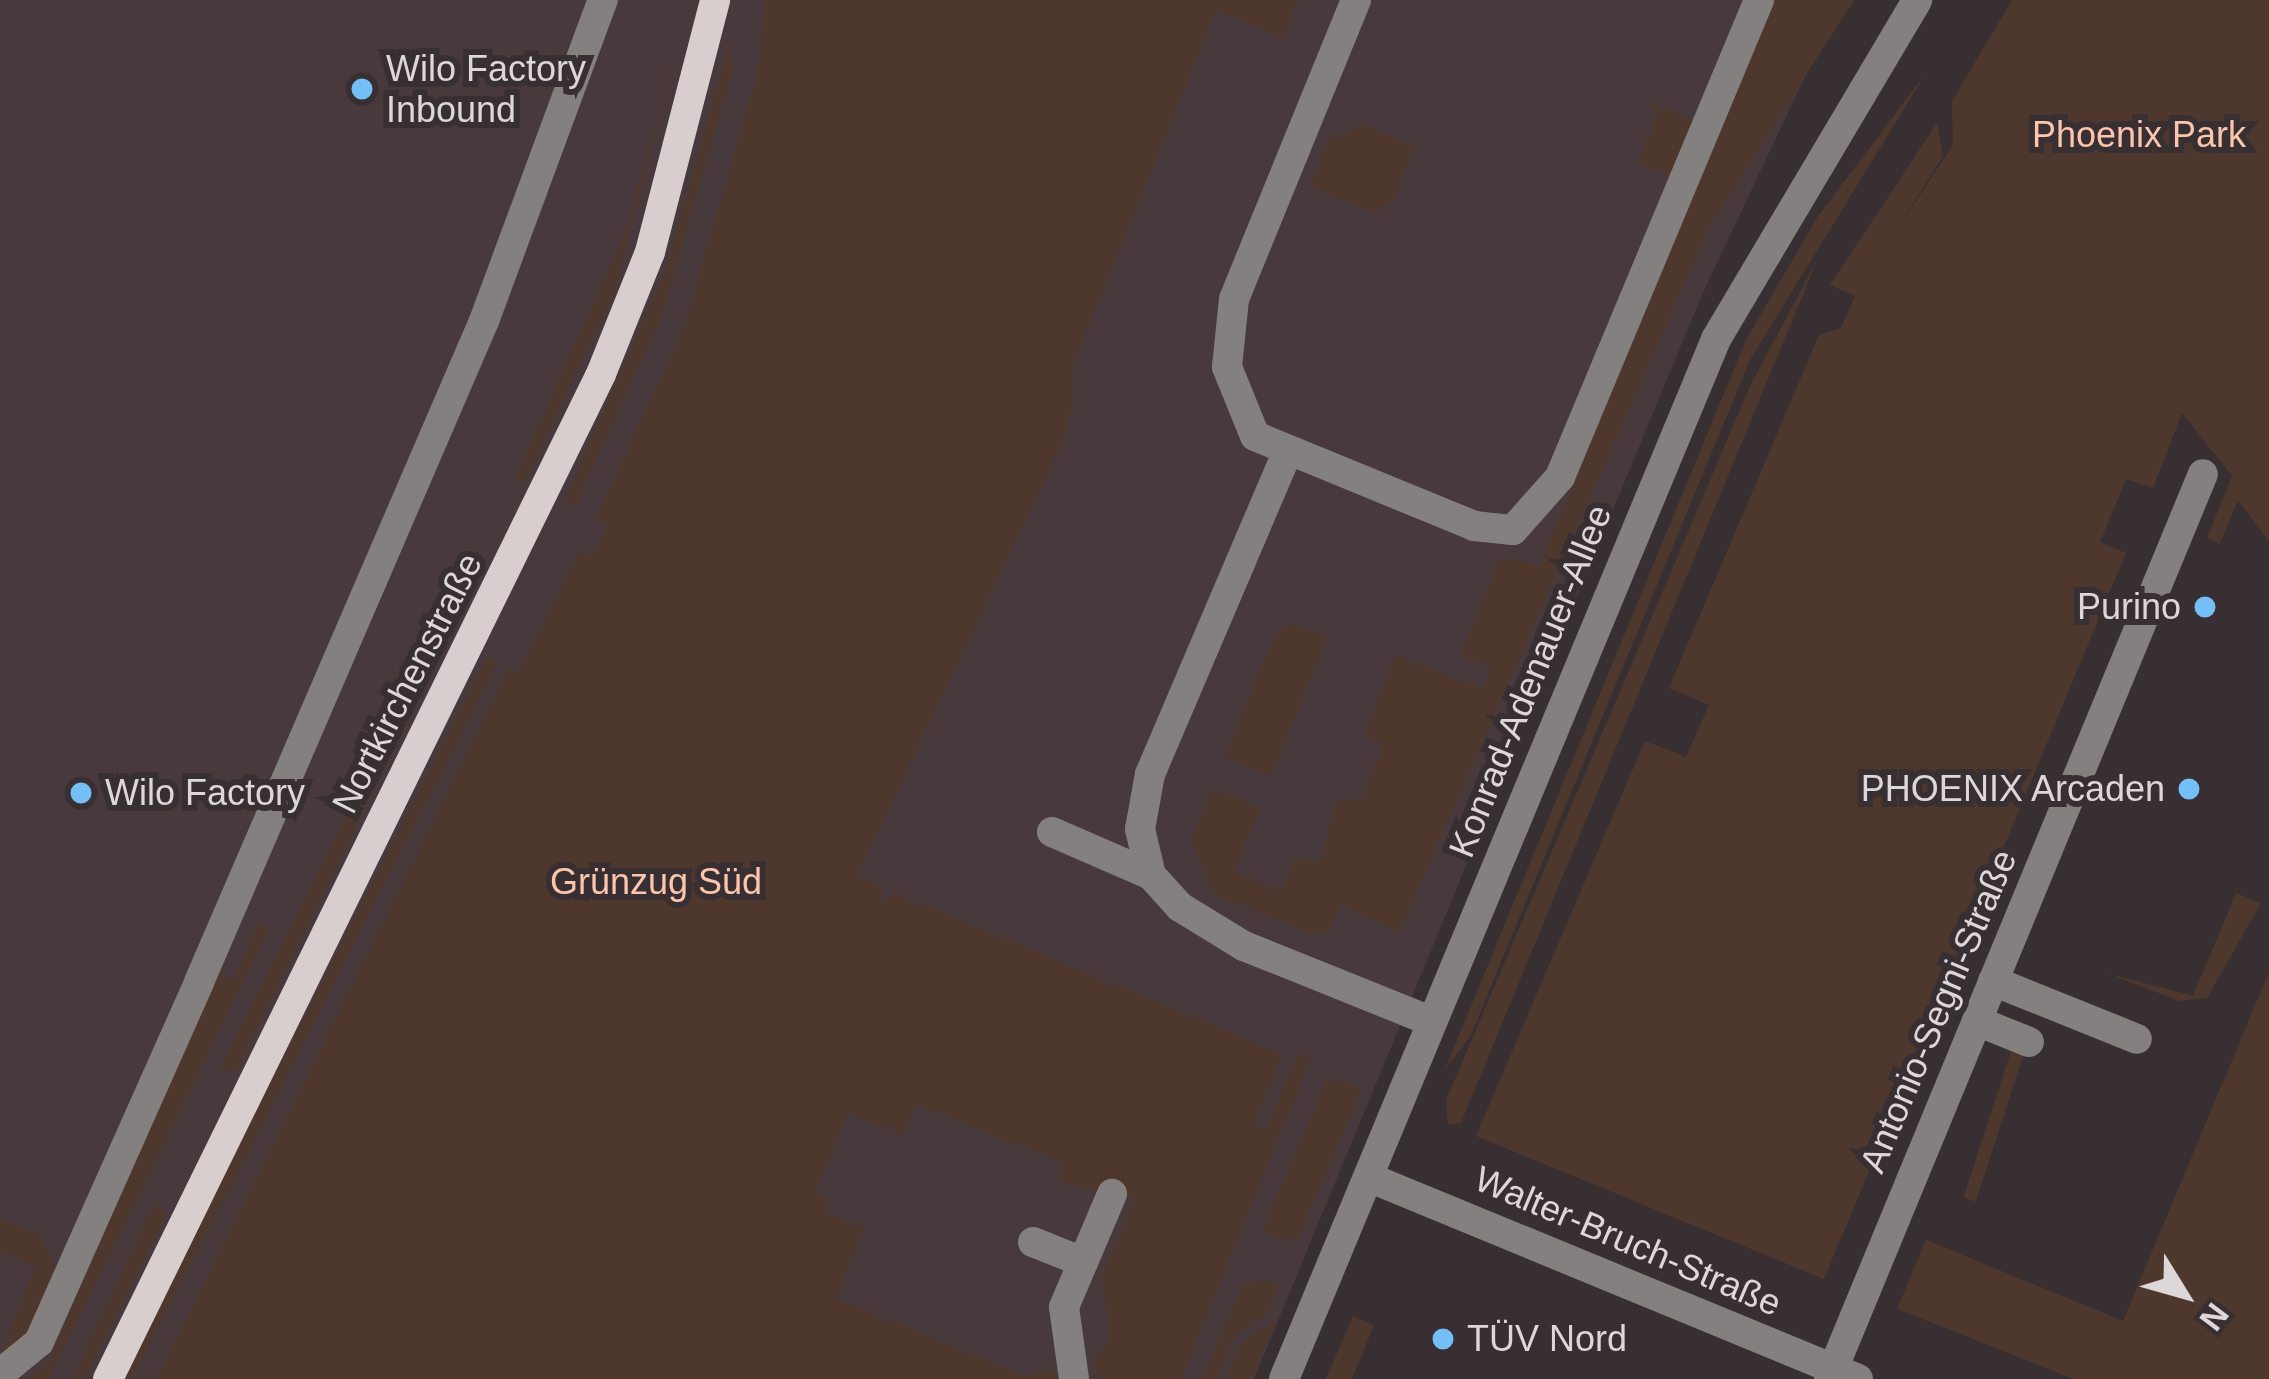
<!DOCTYPE html>
<html>
<head>
<meta charset="utf-8">
<style>
	body { margin:0 }
	#map { position:relative; width:2269px; height:1379px; overflow:hidden; background:#382f32; font-family:Helvetica,sans-serif }
	div>[style] { position:absolute }
	[style*='--x'] { left:calc(var(--x)*1px); top:calc(var(--y)*1px); width:calc(var(--w)*1px); rotate:calc(var(--a)*1deg) }
	.built>* { inset:0; background:#48393d }
	.green>* { inset:0; background:#4e382d; transform-origin:0 0 }
	.minor>* { height:30px; margin:-15px; padding:0 15px; transform-origin:15px; border-radius:15px; background:#858080 }
	.major>* { height:30px; margin:-15px; padding:0 15px; transform-origin:15px; border-radius:15px; background:#d9cece }
	.dots>* { width:33px; height:33px; translate:-50% -50%; box-sizing:border-box; border:6px solid #382f32; border-radius:50% }
	span { translate:-50% -50%; white-space:nowrap; text-align:center; line-height:1.15; -webkit-text-stroke:12px #382f32; paint-order:stroke }
	.poi-label { font-size:36px; color:#ddd7d9 }
	.left { translate:0 -50%; text-align:left }
	.right { translate:-100% -50%; text-align:right }
	.park-label { font-size:36px; color:#fcc5ac }
	.street-label { font-size:36px; color:#ddd7d9 }
	.north { position:absolute; left:2125px; top:1235px; width:120px; height:120px; -webkit-text-stroke:9px #382f32; paint-order:stroke; rotate:127deg; font-size:33px; font-weight:700; line-height:48px; text-align:center; color:#ddd7d9 }
	.north::after { content:''; display:block; margin:auto; width:42px; height:54px; background:#ddd7d9; clip-path:polygon(50% 0,100% 100%,50% 72%,0 100%) }
</style>
</head>
<body>
<div id="map">
	<div class="built">
		<i style="clip-path:polygon(0 0,1841px 0,1701px 297px,1254px 1379px,0 1379px)"></i>
	</div>
	<div class="green">
		<i style="clip-path:polygon(766px 0,1298px 0,1283px 37px,1216px 10px,1074px 362px,1069px 428px,857px 876px,884px 888px,879px 904px,895px 893px,1282px 1054px,1254px 1125px,1266px 1129px,1298px 1053px,1311px 1058px,1181px 1379px,1100px 1379px,1093px 1364px,1110px 1338px,1102px 1276px,1135px 1198px,1058px 1181px,1064px 1163px,916px 1104px,903px 1135px,848px 1113px,815px 1193px,828px 1199px,824px 1212px,864px 1228px,836px 1298px,1026px 1377px,1053px 1369px,1058px 1379px,156px 1379px,509px 668px,519px 672px,580px 551px,593px 556px,608px 525px,596px 518px,684px 327px,756px 78px)"></i>
		<i style="clip-path:polygon(1775px 0,1854px 0,1710px 225px,1399px 932px,1341px 905px,1328px 933px,1311px 933px,1215px 895px,1191px 842px,1212px 788px,1260px 808px,1234px 871px,1282px 891px,1294px 859px,1321px 861px,1337px 799px,1361px 801px,1383px 744px,1364px 735px,1396px 655px,1483px 689px,1491px 668px,1460px 655px,1500px 558px,1540px 565px)"></i>
		<i style="clip-path:polygon(2012px 0,2269px 0,2269px 542px,2238px 500px,2220px 544px,2207px 538px,2232px 476px,2182px 413px,2153px 488px,2126px 479px,2100px 542px,2126px 553px,1824px 1279px,1476px 1136px,1645px 741px,1686px 757px,1709px 705px,1669px 688px,1819px 335px,1841px 328px,1855px 296px,1830px 285px,1937px 123px,1943px 156px,1890px 240px,1953px 145px,1952px 101px)"></i>
		<i style="clip-path:polygon(731px 38px,732px 72px,662px 315px,575px 507px,564px 502px,664px 275px)"></i>
		<i style="clip-path:polygon(679px 40px,615px 290px,524px 483px,515px 478px,625px 232px)"></i>
		<i style="clip-path:polygon(1926px 73px,1750px 360px,1470px 1037px,1445px 1069px,1746px 340px,1818px 216px)"></i>
		<i style="clip-path:polygon(1645px 101px,1697px 122px,1675px 177px,1638px 163px,1657px 114px)"></i>
		<i style="clip-path:polygon(1362px 125px,1414px 146px,1393px 201px,1374px 212px,1310px 187px,1328px 140px)"></i>
		<i style="clip-path:polygon(1818px 258px,1461px 1123px,1448px 1124px,1446px 1100px,1751px 384px)"></i>
		<i style="clip-path:polygon(1293px 625px,1328px 636px,1271px 775px,1224px 757px,1277px 630px)"></i>
		<i style="clip-path:polygon(439px 634px,448px 638px,236px 1071px,219px 1069px)"></i>
		<i style="left:488px;top:657px;width:11px;height:805px;rotate:27deg"></i>
		<i style="clip-path:polygon(2236px 893px,2261px 903px,2207px 998px,2179px 1001px,2107px 973px,2193px 996px)"></i>
		<i style="clip-path:polygon(257px 925px,269px 929px,49px 1379px,27px 1379px,49px 1361px,217px 972px,234px 979px)"></i>
		<i style="clip-path:polygon(2269px 972px,2269px 1379px,2074px 1379px,1897px 1309px,1926px 1240px,2123px 1321px)"></i>
		<i style="left:2011px;top:1051px;width:13px;height:154px;rotate:18deg"></i>
		<i style="left:1328px;top:1076px;width:36px;height:167px;rotate:23deg"></i>
		<i style="clip-path:polygon(154px 1203px,166px 1215px,84px 1379px,72px 1379px)"></i>
		<i style="clip-path:polygon(0 1218px,40px 1235px,55px 1268px,23px 1345px,0 1357px,35px 1266px,0 1251px)"></i>
		<i style="clip-path:polygon(1268px 1281px,1280px 1285px,1267px 1314px,1234px 1337px,1217px 1379px,1203px 1379px,1242px 1284px)"></i>
		<i style="clip-path:polygon(1353px 1316px,1374px 1325px,1352px 1379px,1326px 1379px)"></i>
		<i style="clip-path:polygon(1277px 1319px,1252px 1379px,1226px 1379px,1240px 1343px)"></i>
	</div>
	<div class="minor">
		<i style="--x:1356;--y:0;--w:323;--a:112.2"></i>
		<i style="--x:1234;--y:299;--w:68;--a:95.9"></i>
		<i style="--x:1227;--y:367;--w:74;--a:67.9"></i>
		<i style="--x:1255;--y:436;--w:237;--a:22.3"></i>
		<i style="--x:1474;--y:526;--w:39;--a:6"></i>
		<i style="--x:1513;--y:530;--w:71;--a:-48.4"></i>
		<i style="--x:1560;--y:477;--w:517;--a:-67.35"></i>
		<i style="--x:1287;--y:453;--w:349;--a:113.1"></i>
		<i style="--x:1150;--y:774;--w:56;--a:100.3"></i>
		<i style="--x:1140;--y:829;--w:47;--a:76.6"></i>
		<i style="--x:1151;--y:875;--w:43;--a:47.8"></i>
		<i style="--x:1180;--y:907;--w:75;--a:31.4"></i>
		<i style="--x:1244;--y:946;--w:201;--a:21.9"></i>
		<i style="--x:1052;--y:832;--w:108;--a:23.5"></i>
		<i style="--x:1993;--y:981;--w:155;--a:21.9"></i>
		<i style="--x:1977;--y:1021;--w:56;--a:22"></i>
		<i style="--x:1368;--y:1177;--w:530;--a:22.4"></i>
		<i style="--x:1033;--y:1242;--w:54;--a:21.8"></i>
		<i style="--x:0;--y:1374;--w:50;--a:-39.4"></i>
		<i style="--x:39;--y:1342;--w:394;--a:-66"></i>
		<i style="--x:199;--y:982;--w:720;--a:-66.68"></i>
		<i style="--x:484;--y:321;--w:342;--a:-69.7"></i>
		<i style="--x:1074;--y:1379;--w:73;--a:-97.9"></i>
		<i style="--x:1064;--y:1307;--w:123;--a:-67"></i>
		<i style="--x:1284;--y:1379;--w:1126;--a:-67.44"></i>
		<i style="--x:1716;--y:339;--w:394;--a:-59.3"></i>
		<i style="--x:1829;--y:1379;--w:979;--a:-67.55"></i>
	</div>
	<div class="major">
		<i style="--x:108;--y:1379;--w:1119;--a:-63.87"></i>
		<i style="--x:601;--y:374;--w:131;--a:-68.1"></i>
		<i style="--x:650;--y:252;--w:260;--a:-75.5"></i>
	</div>
	<div class="dots">
		<i style="left:362px;top:89px;background:#74c0f6"></i>
		<i style="left:2205px;top:607px;background:#74c0f6"></i>
		<i style="left:2189px;top:789px;background:#74c0f6"></i>
		<i style="left:81px;top:793px;background:#74c0f6"></i>
		<i style="left:1443px;top:1339px;background:#74c0f6"></i>
	</div>
	<div class="poi-label">
		<span class="left" style="left:386px;top:89px">Wilo Factory<br>Inbound</span>
		<span class="right" style="left:2181px;top:607px">Purino</span>
		<span class="right" style="left:2165px;top:789px">PHOENIX Arcaden</span>
		<span class="left" style="left:105px;top:793px">Wilo Factory</span>
		<span class="left" style="left:1467px;top:1339px">TÜV Nord</span>
	</div>
	<div class="park-label">
		<span style="left:2139px;top:135px">Phoenix Park</span>
		<span style="left:656px;top:882px">Grünzug Süd</span>
	</div>
	<div class="street-label">
		<span style="left:1530px;top:681px;rotate:-68deg">Konrad-Adenauer-Allee</span>
		<span style="left:407px;top:683px;rotate:-63deg">Nortkirchenstraße</span>
		<span style="left:1938px;top:1011px;rotate:-67deg">Antonio-Segni-Straße</span>
		<span style="left:1628px;top:1241px;rotate:23deg">Walter-Bruch-Straße</span>
	</div>
	<div class="north">N</div>
</div>
</body>
</html>
